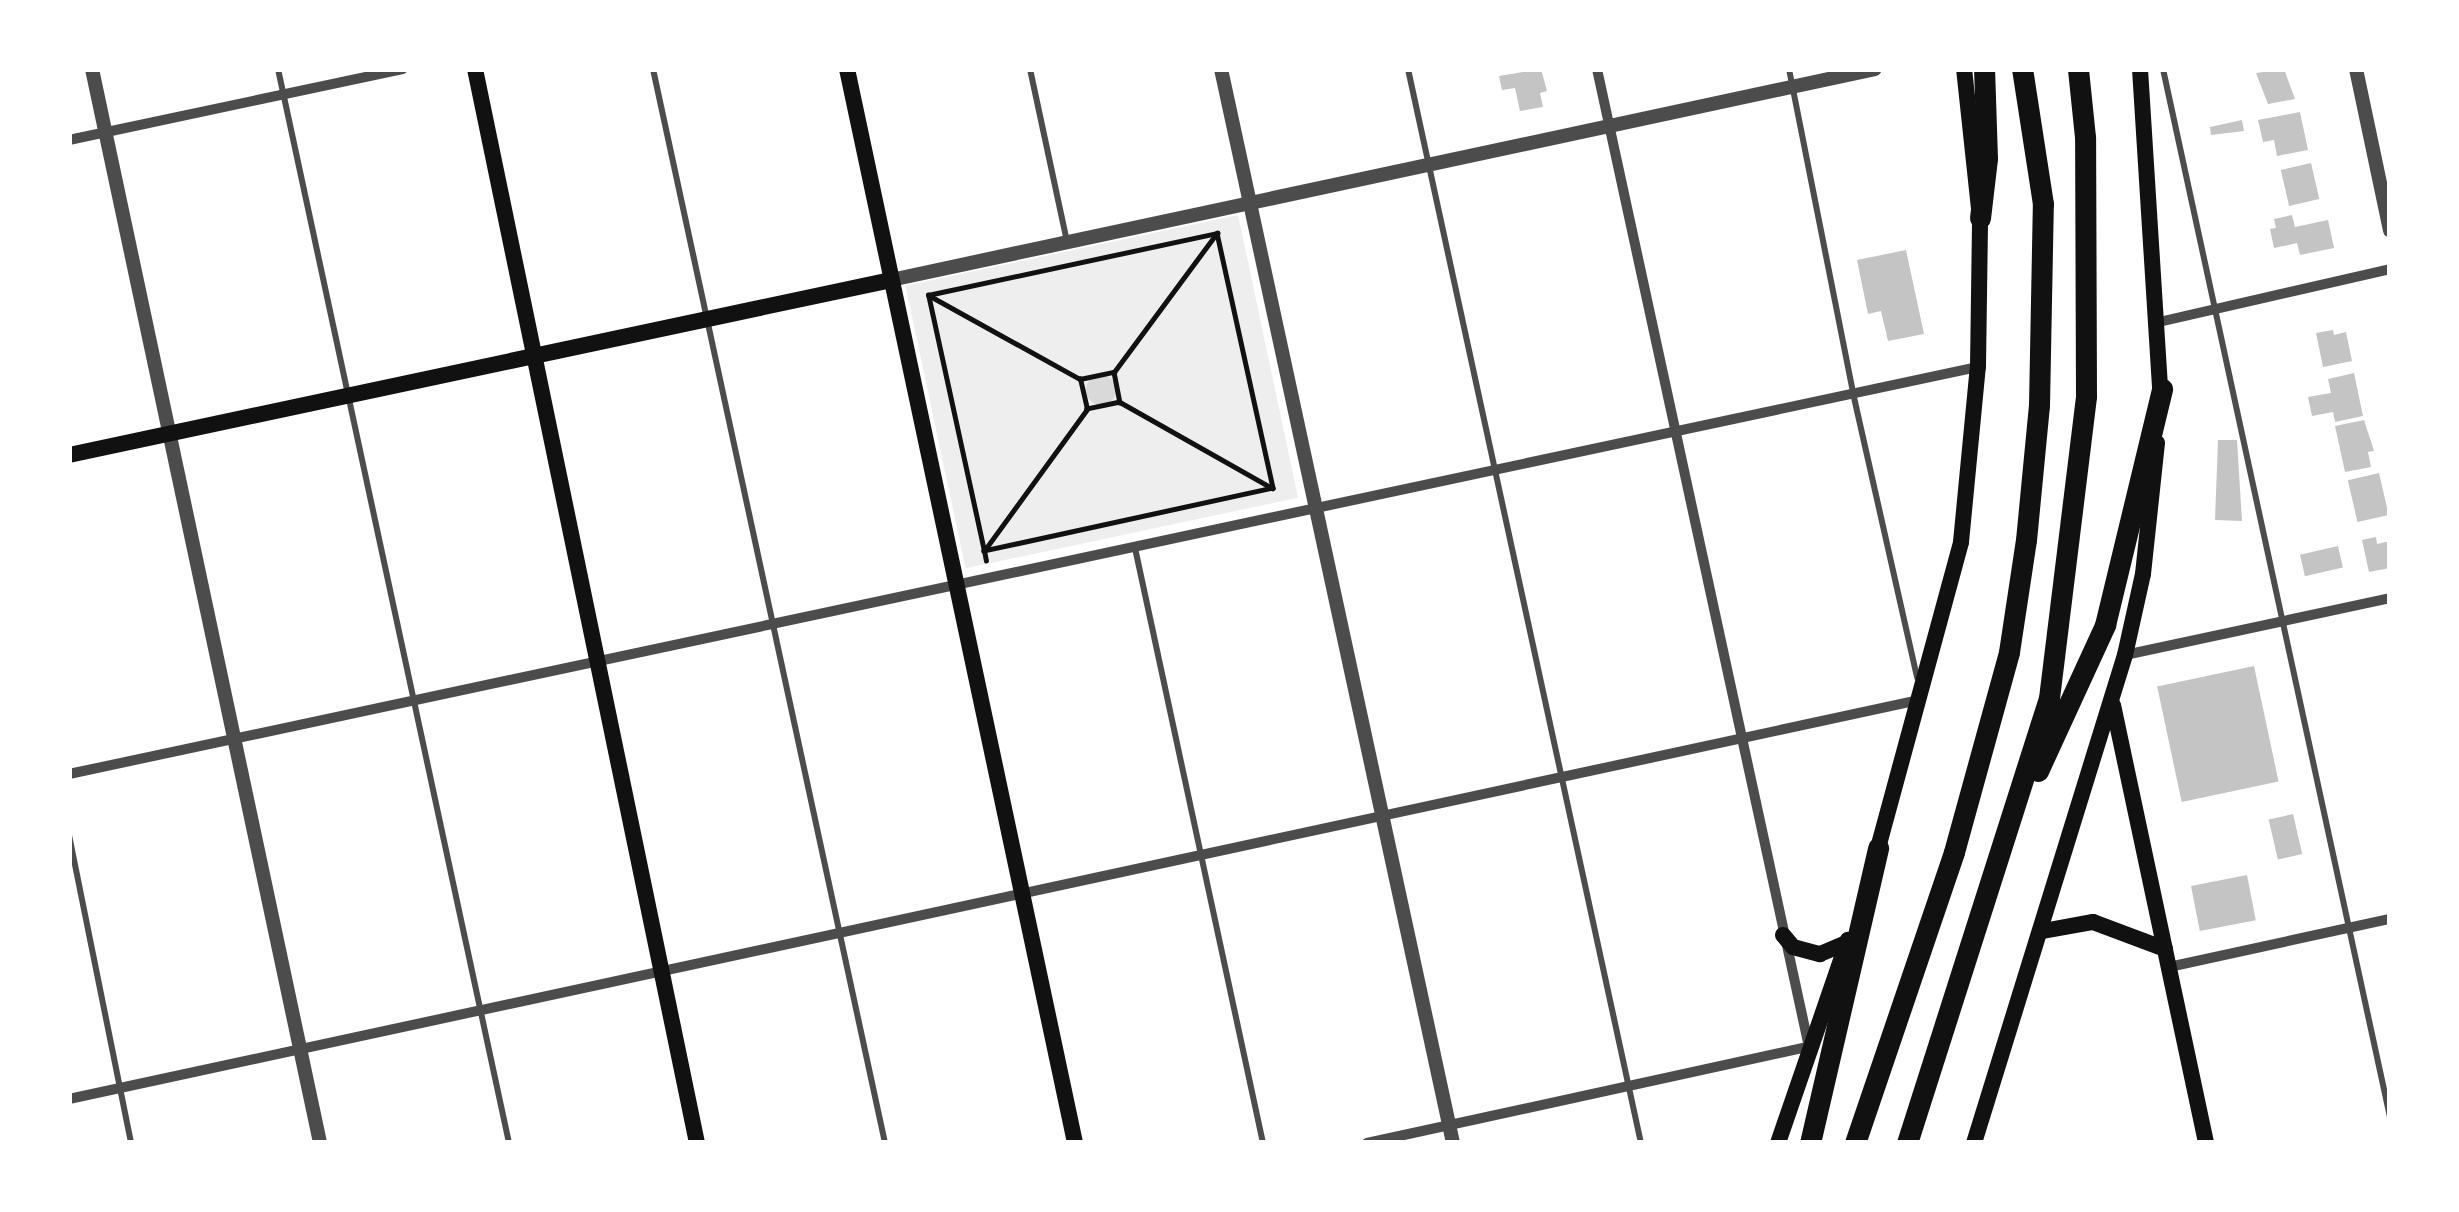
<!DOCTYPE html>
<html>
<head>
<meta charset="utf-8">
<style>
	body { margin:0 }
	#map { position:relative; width:2459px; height:1212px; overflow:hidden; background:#fff; font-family:"PT Sans Narrow",sans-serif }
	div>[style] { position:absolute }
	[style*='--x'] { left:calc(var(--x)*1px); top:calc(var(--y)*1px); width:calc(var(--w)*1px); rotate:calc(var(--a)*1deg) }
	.green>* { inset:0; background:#eee; transform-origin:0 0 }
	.water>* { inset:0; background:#d9d9d9 }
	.round { border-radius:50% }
	.building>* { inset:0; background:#c4c4c4; transform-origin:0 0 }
	.path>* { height:4.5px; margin:-2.25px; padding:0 2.25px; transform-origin:2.25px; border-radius:2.25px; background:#111 }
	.service>* { height:6px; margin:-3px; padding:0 3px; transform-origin:3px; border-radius:3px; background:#4c4c4c }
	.minor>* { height:10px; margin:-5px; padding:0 5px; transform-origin:5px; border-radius:5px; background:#4c4c4c }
	.tertiary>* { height:14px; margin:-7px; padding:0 7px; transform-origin:7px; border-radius:7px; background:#4c4c4c }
	.secondary>* { height:16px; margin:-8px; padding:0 8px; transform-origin:8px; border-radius:8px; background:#111 }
	.motorway>* { height:21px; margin:-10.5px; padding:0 10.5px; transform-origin:10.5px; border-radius:10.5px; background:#111 }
	span { translate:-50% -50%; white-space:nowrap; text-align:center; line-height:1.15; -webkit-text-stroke:12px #fff; paint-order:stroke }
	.frame { position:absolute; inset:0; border:72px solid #fff; pointer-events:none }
</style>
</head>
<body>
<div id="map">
	<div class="green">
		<i style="left:1238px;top:215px;width:289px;height:340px;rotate:78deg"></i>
	</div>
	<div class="water">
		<i class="round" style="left:1086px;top:375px;width:30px;height:30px"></i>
	</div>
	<div class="building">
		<i style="clip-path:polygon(1541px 69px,1547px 91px,1540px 93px,1543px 107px,1520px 111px,1515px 88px,1502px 90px,1499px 76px)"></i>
		<i style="clip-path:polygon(2284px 69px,2295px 99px,2268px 104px,2256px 73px)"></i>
		<i style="clip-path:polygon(2300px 112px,2308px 150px,2277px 156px,2274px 140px,2263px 142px,2258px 120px)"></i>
		<i style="clip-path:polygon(2242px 120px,2244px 131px,2211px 135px,2210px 127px)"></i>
		<i style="left:2311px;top:163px;width:37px;height:31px;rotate:77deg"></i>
		<i style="clip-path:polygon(2292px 215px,2295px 227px,2328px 220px,2334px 248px,2300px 255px,2297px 243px,2274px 248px,2270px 229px,2276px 228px,2274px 219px)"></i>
		<i style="clip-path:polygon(1906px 250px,1924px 334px,1888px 341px,1881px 311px,1868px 314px,1857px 260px)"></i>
		<i style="clip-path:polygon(2333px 330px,2334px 335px,2346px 332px,2352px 361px,2323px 367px,2316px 333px)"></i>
		<i style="clip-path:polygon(2354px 373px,2363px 416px,2335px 422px,2333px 412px,2312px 416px,2308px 397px,2331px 393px,2328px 379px)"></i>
		<i style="clip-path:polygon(2364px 420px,2374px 451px,2368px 452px,2371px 467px,2345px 472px,2335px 426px)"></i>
		<i style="clip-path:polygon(2218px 440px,2237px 440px,2242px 521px,2215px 520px)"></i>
		<i style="left:2379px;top:473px;width:43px;height:32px;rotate:77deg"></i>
		<i style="clip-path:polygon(2376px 537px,2377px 544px,2390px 541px,2390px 568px,2369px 572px,2362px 540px)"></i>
		<i style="left:2338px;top:546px;width:22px;height:39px;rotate:77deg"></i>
		<i style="left:2254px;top:666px;width:118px;height:99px;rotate:78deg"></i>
		<i style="left:2293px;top:814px;width:41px;height:25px;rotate:77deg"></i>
		<i style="left:2247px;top:875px;width:46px;height:57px;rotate:79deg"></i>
	</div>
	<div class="path">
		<i style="--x:1217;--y:233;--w:261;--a:77.6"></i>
		<i style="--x:1273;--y:488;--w:296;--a:167.7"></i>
		<i style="--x:984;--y:551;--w:262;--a:-102.3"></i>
		<i style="--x:928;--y:295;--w:296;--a:-12.1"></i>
		<i style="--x:932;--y:297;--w:169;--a:29"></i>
		<i style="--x:1080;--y:379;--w:35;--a:-12"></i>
		<i style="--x:1114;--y:372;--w:31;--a:79"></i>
		<i style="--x:1120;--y:402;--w:34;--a:168"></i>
		<i style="--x:1087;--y:409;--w:31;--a:-103"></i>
		<i style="--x:1114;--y:372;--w:173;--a:-53.5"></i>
		<i style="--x:1120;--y:402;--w:175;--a:29.5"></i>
		<i style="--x:986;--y:561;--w:10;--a:-101"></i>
		<i style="--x:984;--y:551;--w:175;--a:-54"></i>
	</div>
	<div class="service">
		<i style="--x:278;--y:69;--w:1099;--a:77.86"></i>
		<i style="--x:653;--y:69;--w:1099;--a:77.81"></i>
		<i style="--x:1030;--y:69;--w:177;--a:77.9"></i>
		<i style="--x:1408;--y:69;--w:1099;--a:77.76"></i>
		<i style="--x:1789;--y:69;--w:330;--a:78.8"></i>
		<i style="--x:1853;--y:393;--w:292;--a:77.3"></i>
		<i style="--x:2163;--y:69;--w:1072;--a:77.78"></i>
		<i style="--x:1135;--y:548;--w:609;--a:77.86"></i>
		<i style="--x:69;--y:835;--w:314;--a:78.6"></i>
	</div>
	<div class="minor">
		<i style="--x:69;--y:140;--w:341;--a:-12"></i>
		<i style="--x:2159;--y:322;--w:237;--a:-12.9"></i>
		<i style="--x:2125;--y:655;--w:271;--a:-12.1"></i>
		<i style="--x:69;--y:774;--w:1952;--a:-12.04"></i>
		<i style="--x:2169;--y:967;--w:226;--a:-12.3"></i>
		<i style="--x:69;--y:1099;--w:1893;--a:-12.17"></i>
		<i style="--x:1367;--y:1143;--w:452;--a:-12.3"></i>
		<i style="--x:1809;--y:1047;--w:1001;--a:-102.23"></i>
	</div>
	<div class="tertiary">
		<i style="--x:92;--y:69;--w:1098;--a:78.01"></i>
		<i style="--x:1221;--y:69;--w:1099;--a:77.81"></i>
		<i style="--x:2356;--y:69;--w:165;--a:78.1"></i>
		<i style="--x:891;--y:280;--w:1006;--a:-12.1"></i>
	</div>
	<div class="secondary">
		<i style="--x:475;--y:69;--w:1097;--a:78.32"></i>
		<i style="--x:847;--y:69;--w:1098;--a:78.01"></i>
		<i style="--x:2140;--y:69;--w:332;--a:86.4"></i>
		<i style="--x:69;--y:455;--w:840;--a:-12.02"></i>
		<i style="--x:2113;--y:705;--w:448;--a:78"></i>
		<i style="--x:1875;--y:859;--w:328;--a:-74.8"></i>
		<i style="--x:1961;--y:542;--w:176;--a:-84.5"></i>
		<i style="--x:1978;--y:367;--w:149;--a:-89.2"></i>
		<i style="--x:1980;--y:218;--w:150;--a:-96.1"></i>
		<i style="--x:2043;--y:931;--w:51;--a:-10.2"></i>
		<i style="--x:2093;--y:922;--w:77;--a:20.6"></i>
		<i style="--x:1783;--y:935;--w:16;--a:50"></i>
		<i style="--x:1793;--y:947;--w:28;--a:15"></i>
		<i style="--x:1820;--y:954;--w:30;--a:-23"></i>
		<i style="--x:1778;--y:1143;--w:215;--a:-71"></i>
		<i style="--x:1974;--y:1143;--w:511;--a:-72.81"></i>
		<i style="--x:2125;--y:655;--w:83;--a:-77.5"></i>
		<i style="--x:2143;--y:574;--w:132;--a:-83.9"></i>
	</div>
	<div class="motorway">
		<i style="--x:1980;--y:218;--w:60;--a:-83.3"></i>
		<i style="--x:1987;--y:158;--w:89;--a:-91.9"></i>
		<i style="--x:2038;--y:771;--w:161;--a:-65.3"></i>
		<i style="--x:2105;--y:625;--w:243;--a:-76.4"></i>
		<i style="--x:1810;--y:1143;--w:303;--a:-77"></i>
		<i style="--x:1855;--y:1143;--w:307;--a:-71.2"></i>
		<i style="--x:1954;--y:852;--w:207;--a:-74.6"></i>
		<i style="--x:2009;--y:652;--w:113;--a:-81.4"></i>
		<i style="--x:2026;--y:540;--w:136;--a:-84.5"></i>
		<i style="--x:2039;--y:405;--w:201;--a:-88.9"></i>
		<i style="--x:2043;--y:204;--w:137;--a:-98.8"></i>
		<i style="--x:1907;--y:1143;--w:467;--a:-72.3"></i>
		<i style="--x:2049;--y:698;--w:304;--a:-83"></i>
		<i style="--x:2086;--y:396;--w:259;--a:-90.2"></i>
		<i style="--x:2085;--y:137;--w:68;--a:-95.9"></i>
	</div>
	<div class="frame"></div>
</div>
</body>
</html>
